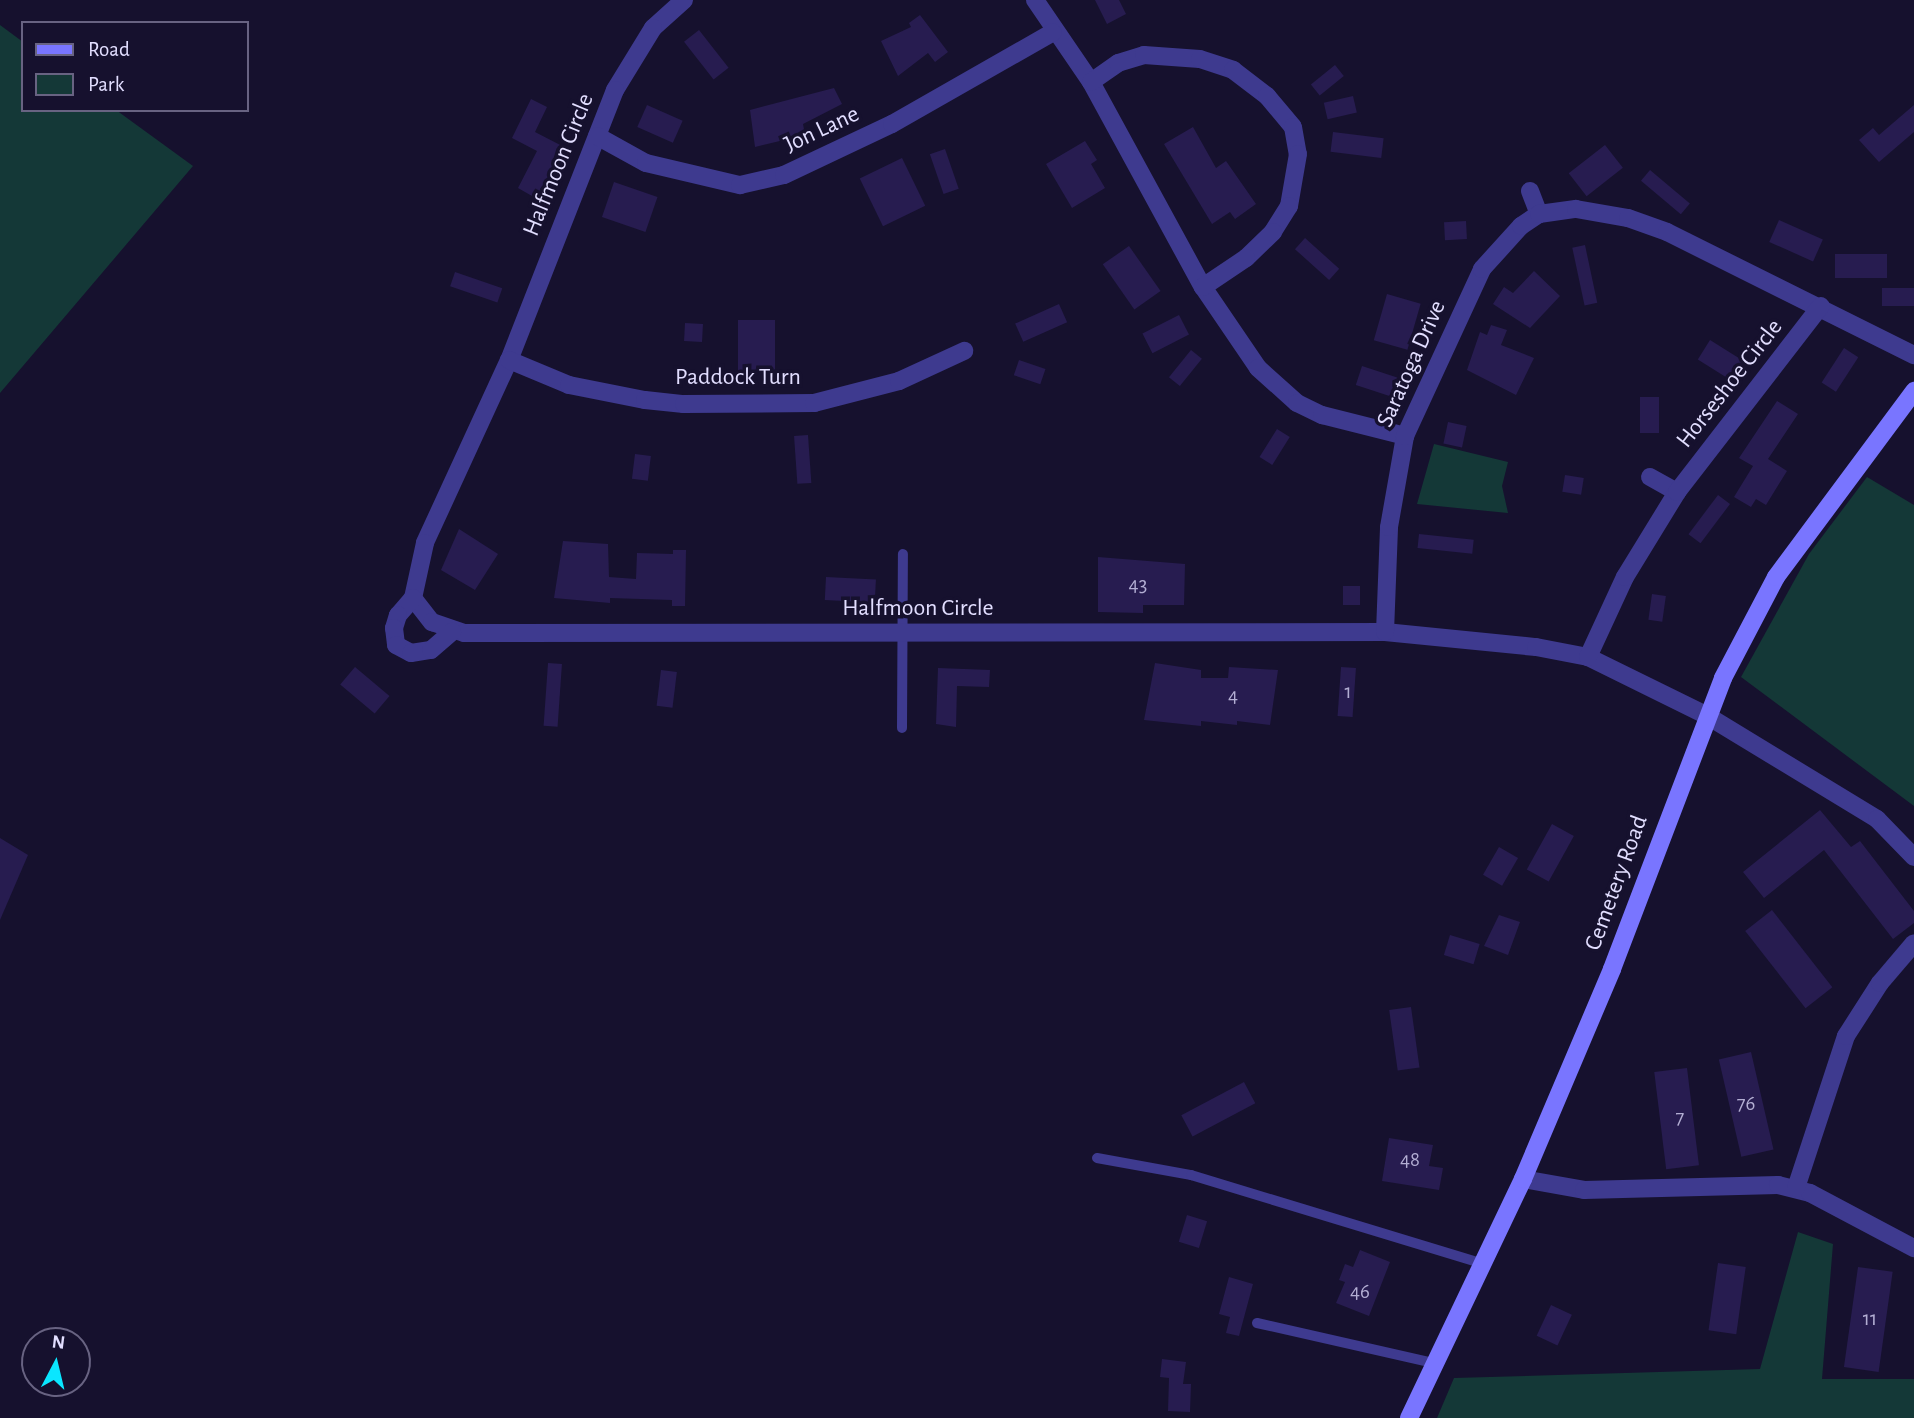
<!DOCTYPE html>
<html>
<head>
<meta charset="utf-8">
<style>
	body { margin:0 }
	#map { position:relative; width:1914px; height:1418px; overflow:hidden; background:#16112e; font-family:"Alegreya Sans",sans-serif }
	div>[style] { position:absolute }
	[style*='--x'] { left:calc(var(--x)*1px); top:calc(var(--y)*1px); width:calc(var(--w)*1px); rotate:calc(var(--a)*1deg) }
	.green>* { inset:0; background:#143837 }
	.building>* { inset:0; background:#271c50; transform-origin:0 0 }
	.lane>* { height:10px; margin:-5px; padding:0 5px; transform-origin:5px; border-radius:5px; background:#3e3a8f }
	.street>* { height:18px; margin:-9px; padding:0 9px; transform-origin:9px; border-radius:9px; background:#3e3a8f }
	.secondary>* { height:18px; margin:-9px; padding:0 9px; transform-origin:9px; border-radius:9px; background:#7975ff }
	span { translate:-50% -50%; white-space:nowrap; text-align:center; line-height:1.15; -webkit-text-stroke:7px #16112e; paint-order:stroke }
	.number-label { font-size:21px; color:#b3aed3 }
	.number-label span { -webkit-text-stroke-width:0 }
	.street-label { font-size:24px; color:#e2deff }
	.legend { position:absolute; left:21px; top:21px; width:228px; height:91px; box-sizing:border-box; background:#16112e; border:2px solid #686382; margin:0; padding:9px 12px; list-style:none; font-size:21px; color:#e2deff }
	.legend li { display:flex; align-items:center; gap:14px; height:35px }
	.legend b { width:35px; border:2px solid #686382 }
	.north { position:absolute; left:21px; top:1327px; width:70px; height:70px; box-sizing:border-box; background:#16112e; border:2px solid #686382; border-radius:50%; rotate:7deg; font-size:19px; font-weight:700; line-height:28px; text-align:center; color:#e2deff }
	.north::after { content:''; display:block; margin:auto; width:24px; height:32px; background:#0ae6ff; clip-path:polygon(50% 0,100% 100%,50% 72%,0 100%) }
</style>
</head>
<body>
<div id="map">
	<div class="green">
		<i style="clip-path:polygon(0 25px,23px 42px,23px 110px,116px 110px,193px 166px,0 393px)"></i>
		<i style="clip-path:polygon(1434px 444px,1508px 462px,1502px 486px,1508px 513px,1417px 504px)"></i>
		<i style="clip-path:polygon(1867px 477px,1914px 505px,1914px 806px,1741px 677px,1809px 554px)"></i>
		<i style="clip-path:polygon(1798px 1232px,1833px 1244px,1822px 1379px,1914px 1379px,1914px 1418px,1437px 1418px,1454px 1378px,1760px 1369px)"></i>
	</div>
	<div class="building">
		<i style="clip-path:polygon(1095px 0,1119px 0,1126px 14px,1107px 24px)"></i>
		<i style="clip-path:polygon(920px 15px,948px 52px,935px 62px,928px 53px,898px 76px,881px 41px,911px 27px,909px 23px)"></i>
		<i style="left:699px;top:30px;width:48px;height:19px;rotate:52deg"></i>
		<i style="left:1335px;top:65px;width:14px;height:31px;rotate:51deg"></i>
		<i style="clip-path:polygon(834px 88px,842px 104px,803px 124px,805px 135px,755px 147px,750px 110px)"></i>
		<i style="left:1353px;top:96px;width:17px;height:30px;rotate:77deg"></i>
		<i style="clip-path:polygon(531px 99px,547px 107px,535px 132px,568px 149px,539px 200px,518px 188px,537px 151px,512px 138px)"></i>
		<i style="left:647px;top:105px;width:39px;height:24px;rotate:24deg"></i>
		<i style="clip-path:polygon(1914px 105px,1914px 132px,1879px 162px,1859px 140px,1873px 128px,1879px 135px)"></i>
		<i style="clip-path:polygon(1193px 127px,1216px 168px,1226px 161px,1256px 204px,1235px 219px,1230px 212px,1212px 224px,1164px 144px)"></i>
		<i style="left:1333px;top:132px;width:51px;height:20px;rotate:7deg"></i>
		<i style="clip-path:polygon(1085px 141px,1097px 160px,1091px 164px,1105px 188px,1072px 208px,1046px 164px)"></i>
		<i style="left:1605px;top:145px;width:29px;height:46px;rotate:52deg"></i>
		<i style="left:945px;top:149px;width:42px;height:16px;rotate:71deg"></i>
		<i style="left:902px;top:158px;width:53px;height:47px;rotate:64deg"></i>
		<i style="left:1650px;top:170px;width:52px;height:14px;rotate:40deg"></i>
		<i style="left:614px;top:182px;width:46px;height:37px;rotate:19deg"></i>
		<i style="left:1779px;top:220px;width:48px;height:24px;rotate:24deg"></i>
		<i style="left:1466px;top:221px;width:18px;height:22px;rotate:87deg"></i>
		<i style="left:1305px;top:238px;width:46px;height:15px;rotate:42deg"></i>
		<i style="left:1585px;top:245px;width:59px;height:13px;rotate:78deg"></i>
		<i style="left:1129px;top:246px;width:55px;height:32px;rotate:55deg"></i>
		<i style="left:1835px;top:254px;width:52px;height:24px"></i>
		<i style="clip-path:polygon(1534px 271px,1560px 296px,1530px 328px,1493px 304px,1504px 287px,1513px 293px)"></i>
		<i style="left:455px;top:272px;width:50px;height:15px;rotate:19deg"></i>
		<i style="left:1914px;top:288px;width:18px;height:32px;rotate:90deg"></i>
		<i style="left:1387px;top:294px;width:35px;height:48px;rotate:16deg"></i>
		<i style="left:1059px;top:304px;width:20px;height:48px;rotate:66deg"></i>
		<i style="left:1179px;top:315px;width:22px;height:41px;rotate:63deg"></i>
		<i style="left:738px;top:320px;width:37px;height:53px"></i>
		<i style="left:685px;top:323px;width:18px;height:18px;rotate:3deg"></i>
		<i style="clip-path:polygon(1491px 325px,1507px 330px,1501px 345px,1534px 358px,1516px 395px,1467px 370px,1480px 332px,1487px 335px)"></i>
		<i style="left:1710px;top:340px;width:40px;height:23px;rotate:32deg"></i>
		<i style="left:1844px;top:348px;width:17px;height:41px;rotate:33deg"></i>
		<i style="left:1191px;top:350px;width:14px;height:35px;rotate:39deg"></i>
		<i style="left:1019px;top:360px;width:28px;height:16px;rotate:19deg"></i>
		<i style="left:1362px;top:366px;width:41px;height:20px;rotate:18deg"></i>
		<i style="left:1640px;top:397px;width:19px;height:36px"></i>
		<i style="clip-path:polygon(1777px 401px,1798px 414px,1768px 459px,1787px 471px,1766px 505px,1756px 499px,1751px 507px,1734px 497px,1753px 466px,1739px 458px)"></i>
		<i style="left:1448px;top:422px;width:19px;height:22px;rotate:12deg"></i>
		<i style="left:1277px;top:429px;width:15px;height:33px;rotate:32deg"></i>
		<i style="left:808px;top:435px;width:48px;height:14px;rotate:86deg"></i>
		<i style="left:635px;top:454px;width:16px;height:25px;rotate:7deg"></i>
		<i style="left:1565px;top:475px;width:19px;height:17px;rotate:9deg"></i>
		<i style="left:1718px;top:495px;width:15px;height:49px;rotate:37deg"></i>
		<i style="clip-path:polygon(459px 529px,498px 554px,475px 590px,441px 570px)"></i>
		<i style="left:1419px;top:534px;width:55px;height:14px;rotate:6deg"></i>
		<i style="clip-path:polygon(563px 541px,608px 544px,609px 577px,636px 579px,637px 553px,673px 554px,673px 550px,686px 550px,685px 606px,672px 606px,672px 600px,610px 598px,610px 603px,554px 598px)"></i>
		<i style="clip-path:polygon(1098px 557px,1185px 564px,1184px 605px,1143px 605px,1143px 613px,1098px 612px)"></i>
		<i style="left:826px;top:577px;width:50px;height:23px;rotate:3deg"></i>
		<i style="left:1343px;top:586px;width:17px;height:19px"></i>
		<i style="left:1652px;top:594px;width:14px;height:26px;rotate:8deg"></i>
		<i style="left:548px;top:663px;width:14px;height:63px;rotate:4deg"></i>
		<i style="clip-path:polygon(1155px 663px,1201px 670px,1201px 678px,1228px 678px,1229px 667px,1278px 670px,1270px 725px,1237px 721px,1237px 725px,1201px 721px,1201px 726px,1144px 720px)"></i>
		<i style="left:355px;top:667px;width:45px;height:23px;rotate:40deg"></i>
		<i style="left:1341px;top:667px;width:15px;height:49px;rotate:4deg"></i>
		<i style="clip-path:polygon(938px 668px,990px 670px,989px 687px,957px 686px,956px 727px,936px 724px)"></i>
		<i style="left:661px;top:670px;width:16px;height:36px;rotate:7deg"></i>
		<i style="clip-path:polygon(1820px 810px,1851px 847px,1860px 841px,1914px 911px,1914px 923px,1893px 939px,1824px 850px,1764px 898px,1743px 872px)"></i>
		<i style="left:1552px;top:824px;width:25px;height:52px;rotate:29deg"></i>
		<i style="clip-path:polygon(0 838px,28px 855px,0 920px)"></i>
		<i style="left:1499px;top:847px;width:22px;height:32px;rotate:30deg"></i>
		<i style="left:1772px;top:910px;width:98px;height:34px;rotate:52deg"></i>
		<i style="clip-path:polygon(1499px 915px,1520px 922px,1508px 955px,1484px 946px)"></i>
		<i style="left:1450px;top:935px;width:31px;height:21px;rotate:17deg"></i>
		<i style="left:1411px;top:1007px;width:61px;height:22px;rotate:82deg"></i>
		<i style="left:1751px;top:1052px;width:100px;height:33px;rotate:77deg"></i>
		<i style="left:1687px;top:1068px;width:98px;height:33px;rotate:83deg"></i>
		<i style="left:1244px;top:1082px;width:24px;height:71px;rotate:62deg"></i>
		<i style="clip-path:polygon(1389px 1138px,1433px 1145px,1429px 1166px,1443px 1168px,1439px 1190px,1382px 1181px)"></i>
		<i style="left:1187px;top:1215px;width:21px;height:28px;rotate:17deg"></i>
		<i style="clip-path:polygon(1360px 1250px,1390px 1262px,1369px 1316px,1336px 1303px,1345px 1282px,1339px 1280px,1345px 1264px,1353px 1267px)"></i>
		<i style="left:1718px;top:1263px;width:28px;height:68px;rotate:8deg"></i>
		<i style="left:1858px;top:1267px;width:35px;height:101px;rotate:8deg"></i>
		<i style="clip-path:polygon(1229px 1277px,1253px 1284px,1239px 1336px,1226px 1333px,1230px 1317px,1219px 1314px)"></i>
		<i style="left:1551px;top:1305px;width:23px;height:34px;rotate:25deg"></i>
		<i style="clip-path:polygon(1162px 1359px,1186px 1362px,1183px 1384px,1191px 1384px,1190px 1412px,1168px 1411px,1169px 1378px,1160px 1377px)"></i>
	</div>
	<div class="lane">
		<i style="--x:902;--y:728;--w:174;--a:-89.7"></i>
		<i style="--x:1097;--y:1158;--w:96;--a:10.3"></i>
		<i style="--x:1191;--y:1175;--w:306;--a:16.9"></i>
		<i style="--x:1257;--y:1323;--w:186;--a:12.8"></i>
	</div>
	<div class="street">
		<i style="--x:684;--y:0;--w:42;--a:137.9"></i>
		<i style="--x:653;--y:28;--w:73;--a:121.5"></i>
		<i style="--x:615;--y:90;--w:290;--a:111.4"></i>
		<i style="--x:509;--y:360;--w:201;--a:114.7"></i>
		<i style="--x:425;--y:543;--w:56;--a:102.3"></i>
		<i style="--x:413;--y:598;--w:31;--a:52"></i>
		<i style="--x:432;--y:622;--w:34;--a:19"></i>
		<i style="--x:464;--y:633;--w:921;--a:-0.06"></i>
		<i style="--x:1385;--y:632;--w:152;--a:5.7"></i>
		<i style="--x:1536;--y:647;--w:53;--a:10.9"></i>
		<i style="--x:1588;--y:657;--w:131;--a:26.2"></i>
		<i style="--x:1706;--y:715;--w:200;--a:31.3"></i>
		<i style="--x:1877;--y:819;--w:53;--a:45.8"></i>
		<i style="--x:1035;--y:0;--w:99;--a:55.7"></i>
		<i style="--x:1091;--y:82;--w:234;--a:61.4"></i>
		<i style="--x:1203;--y:287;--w:98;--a:55.8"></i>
		<i style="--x:1258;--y:368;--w:52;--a:41.9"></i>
		<i style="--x:1297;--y:403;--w:28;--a:26"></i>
		<i style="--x:1322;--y:415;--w:86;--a:14.2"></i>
		<i style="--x:1091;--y:82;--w:33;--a:-35"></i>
		<i style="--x:1118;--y:63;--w:27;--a:-17"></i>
		<i style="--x:1144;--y:55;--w:56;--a:4.1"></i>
		<i style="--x:1200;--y:59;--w:35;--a:18"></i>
		<i style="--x:1233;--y:70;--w:43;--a:37.4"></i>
		<i style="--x:1267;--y:96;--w:40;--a:50"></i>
		<i style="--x:1293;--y:127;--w:27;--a:80"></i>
		<i style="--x:1298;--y:154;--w:53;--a:99.8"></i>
		<i style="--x:1289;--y:206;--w:31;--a:122"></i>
		<i style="--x:1273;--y:232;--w:37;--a:136"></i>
		<i style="--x:1246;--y:258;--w:52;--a:146"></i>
		<i style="--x:597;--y:136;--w:56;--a:28.9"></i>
		<i style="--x:646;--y:163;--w:97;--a:13.2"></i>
		<i style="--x:740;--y:185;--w:45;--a:-12.8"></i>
		<i style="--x:784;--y:175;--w:119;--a:-25.3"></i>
		<i style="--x:892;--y:124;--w:185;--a:-29.7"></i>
		<i style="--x:1530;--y:191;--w:25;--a:69"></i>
		<i style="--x:509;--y:360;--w:65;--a:22.6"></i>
		<i style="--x:569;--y:385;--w:77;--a:11.2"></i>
		<i style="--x:645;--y:400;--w:39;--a:6"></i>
		<i style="--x:684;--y:404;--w:130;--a:-0.4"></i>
		<i style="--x:814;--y:403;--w:88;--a:-14.5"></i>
		<i style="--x:899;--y:381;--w:72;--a:-24.8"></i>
		<i style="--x:1650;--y:477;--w:31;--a:29"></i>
		<i style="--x:413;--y:598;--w:23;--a:131"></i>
		<i style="--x:398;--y:615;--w:14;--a:107"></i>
		<i style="--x:394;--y:628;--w:17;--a:83"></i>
		<i style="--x:396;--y:645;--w:17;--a:28"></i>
		<i style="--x:411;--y:653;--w:20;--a:-9"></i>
		<i style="--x:431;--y:650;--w:28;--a:-41"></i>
		<i style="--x:1385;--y:632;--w:105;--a:-87.8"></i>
		<i style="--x:1389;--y:527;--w:92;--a:-80"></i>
		<i style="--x:1405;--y:436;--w:184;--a:-65.2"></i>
		<i style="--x:1482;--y:269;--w:58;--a:-47.8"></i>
		<i style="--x:1521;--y:226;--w:22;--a:-34"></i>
		<i style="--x:1539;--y:214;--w:37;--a:-8"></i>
		<i style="--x:1576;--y:209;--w:53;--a:9.8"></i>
		<i style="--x:1628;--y:218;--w:41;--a:19.7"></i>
		<i style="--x:1667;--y:232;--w:276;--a:26.5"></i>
		<i style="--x:1588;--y:657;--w:88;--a:-65.2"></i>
		<i style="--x:1625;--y:577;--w:100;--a:-58.5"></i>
		<i style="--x:1677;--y:492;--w:235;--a:-52.3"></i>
		<i style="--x:1523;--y:1179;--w:62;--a:10.2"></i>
		<i style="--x:1584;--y:1190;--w:194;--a:-1.5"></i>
		<i style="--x:1778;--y:1185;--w:33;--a:14"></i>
		<i style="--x:1810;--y:1193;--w:118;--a:27.9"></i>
		<i style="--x:1796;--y:1188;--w:160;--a:-71.8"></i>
		<i style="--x:1846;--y:1036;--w:63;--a:-57.3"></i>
		<i style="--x:1880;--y:983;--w:52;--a:-49.6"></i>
	</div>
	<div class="secondary">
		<i style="--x:1409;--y:1418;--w:265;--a:-64.5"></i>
		<i style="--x:1523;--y:1179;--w:228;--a:-67"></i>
		<i style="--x:1612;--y:969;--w:311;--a:-69.1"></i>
		<i style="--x:1723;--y:678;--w:114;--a:-62.3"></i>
		<i style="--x:1776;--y:577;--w:232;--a:-53.4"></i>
	</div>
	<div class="number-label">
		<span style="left:1138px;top:585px">43</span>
		<span style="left:1348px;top:692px">1</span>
		<span style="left:1233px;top:696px">4</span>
		<span style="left:1746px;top:1104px">76</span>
		<span style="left:1680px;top:1118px">7</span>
		<span style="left:1410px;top:1160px">48</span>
		<span style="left:1360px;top:1292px">46</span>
		<span style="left:1870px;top:1319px">11</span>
	</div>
	<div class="street-label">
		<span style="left:822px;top:130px;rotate:-25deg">Jon Lane</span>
		<span style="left:559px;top:165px;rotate:-68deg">Halfmoon Circle</span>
		<span style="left:1412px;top:364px;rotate:-66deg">Saratoga Drive</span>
		<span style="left:738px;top:378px">Paddock Turn</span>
		<span style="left:1730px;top:384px;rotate:-52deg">Horseshoe Circle</span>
		<span style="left:918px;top:609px">Halfmoon Circle</span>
		<span style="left:1617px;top:883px;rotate:-70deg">Cemetery Road</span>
	</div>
	<ul class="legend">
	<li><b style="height:9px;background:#7975ff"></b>Road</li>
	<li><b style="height:19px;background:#143837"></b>Park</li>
	</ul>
	<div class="north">N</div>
</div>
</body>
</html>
